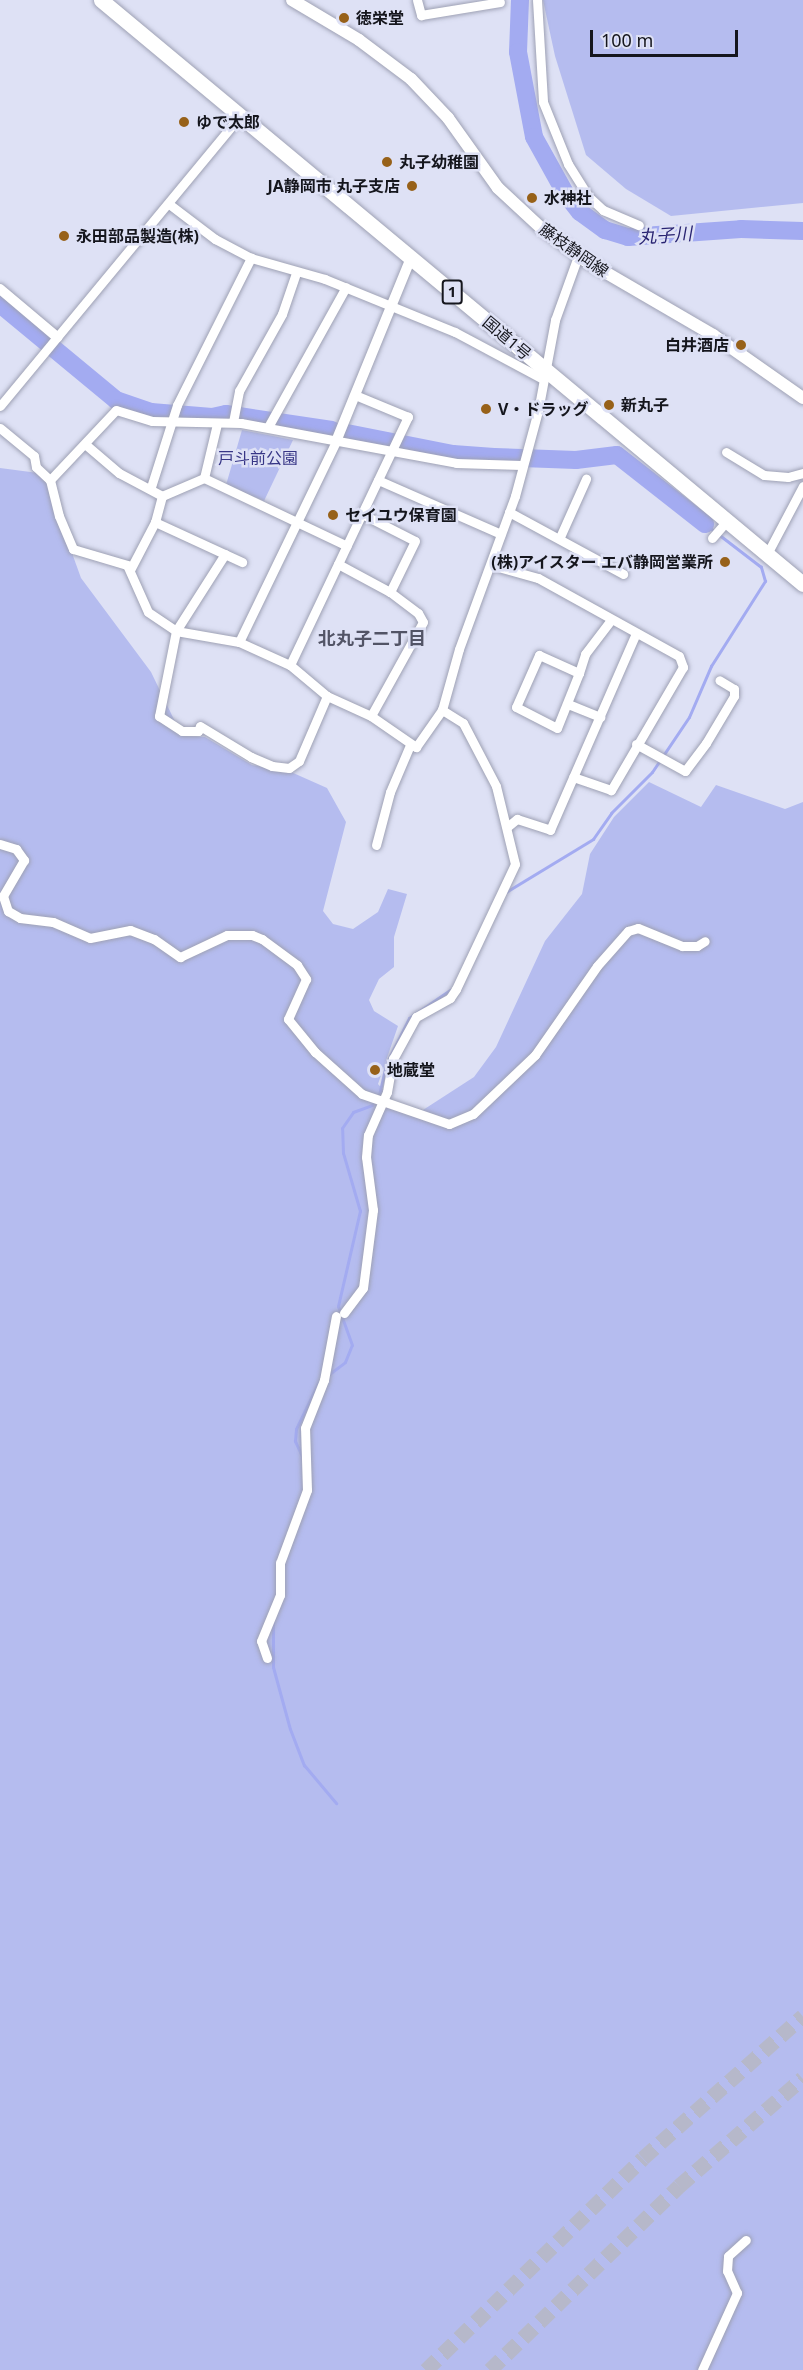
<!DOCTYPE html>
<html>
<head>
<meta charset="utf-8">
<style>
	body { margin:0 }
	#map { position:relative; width:803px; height:2370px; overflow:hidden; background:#dee1f5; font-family:"Noto Sans","Noto Sans JP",sans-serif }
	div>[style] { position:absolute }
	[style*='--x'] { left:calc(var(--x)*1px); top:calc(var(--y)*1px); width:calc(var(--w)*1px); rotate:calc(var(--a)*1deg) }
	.green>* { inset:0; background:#b5bcef }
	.stream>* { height:3px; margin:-1.5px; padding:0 1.5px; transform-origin:1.5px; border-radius:1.5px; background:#a3abf1 }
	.river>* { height:18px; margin:-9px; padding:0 9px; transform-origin:9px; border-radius:9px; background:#a3abf1 }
	.trunk-tunnel>* { height:15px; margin-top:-7.5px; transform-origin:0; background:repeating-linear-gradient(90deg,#b6b8ca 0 15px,transparent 0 23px) }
	.roads { filter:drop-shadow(0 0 2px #9ea1b4) drop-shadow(0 0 2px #9ea1b4) }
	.minor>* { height:9px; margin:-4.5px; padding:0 4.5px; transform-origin:4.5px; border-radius:4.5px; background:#fff }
	.tertiary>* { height:10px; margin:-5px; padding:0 5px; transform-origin:5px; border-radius:5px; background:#fff }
	.secondary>* { height:12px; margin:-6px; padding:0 6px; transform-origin:6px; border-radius:6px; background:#fff }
	.trunk>* { height:15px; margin:-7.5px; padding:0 7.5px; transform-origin:7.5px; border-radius:7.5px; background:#fff }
	.dots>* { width:16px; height:16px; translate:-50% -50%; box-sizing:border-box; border:3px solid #dee1f5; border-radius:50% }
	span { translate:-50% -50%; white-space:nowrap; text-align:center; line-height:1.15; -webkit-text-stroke:5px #dee1f5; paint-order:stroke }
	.shield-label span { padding:2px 4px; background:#dee1f5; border:2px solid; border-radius:4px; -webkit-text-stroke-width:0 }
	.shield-label { font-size:15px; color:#15161d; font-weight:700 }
	.poi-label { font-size:16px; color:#15161d; font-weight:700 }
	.left { translate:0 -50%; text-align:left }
	.right { translate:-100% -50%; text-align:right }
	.street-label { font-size:16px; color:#15161d }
	.park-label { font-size:16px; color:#373686 }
	.water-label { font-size:18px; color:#282371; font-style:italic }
	.neighbourhood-label { font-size:18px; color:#525466; font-weight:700 }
	.scale { position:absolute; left:590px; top:30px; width:148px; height:27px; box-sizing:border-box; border:3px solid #15161d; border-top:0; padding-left:8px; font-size:18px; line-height:21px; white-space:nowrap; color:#15161d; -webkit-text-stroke:4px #dee1f5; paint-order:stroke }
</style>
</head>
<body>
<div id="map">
	<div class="green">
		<i style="clip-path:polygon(543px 0,803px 0,803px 203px,671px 216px,626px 189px,586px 155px,555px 56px)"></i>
		<i style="clip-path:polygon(242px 430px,293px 440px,264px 501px,226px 485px)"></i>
		<i style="clip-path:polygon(0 468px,38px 473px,46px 481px,81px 578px,151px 672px,182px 736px,205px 737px,252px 765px,291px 772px,327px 788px,346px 822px,323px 911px,333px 924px,353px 929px,378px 912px,388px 889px,407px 894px,394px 937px,394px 967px,379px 979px,369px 1000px,374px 1011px,398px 1026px,378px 1084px,393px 1101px,423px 1110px,474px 1077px,496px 1047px,545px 941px,582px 894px,590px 854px,614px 817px,649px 782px,701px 807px,716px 785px,785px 809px,803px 802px,803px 2370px,0 2370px)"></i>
	</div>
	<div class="stream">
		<i style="--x:506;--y:892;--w:102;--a:-31.3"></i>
		<i style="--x:593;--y:839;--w:32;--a:-55"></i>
		<i style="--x:611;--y:813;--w:58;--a:-45"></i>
		<i style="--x:652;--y:772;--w:66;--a:-56.1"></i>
		<i style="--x:689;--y:717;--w:56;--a:-66.7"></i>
		<i style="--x:711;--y:666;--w:101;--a:-57.6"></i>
		<i style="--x:765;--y:581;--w:15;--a:-106"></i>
		<i style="--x:761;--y:567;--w:71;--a:-142.5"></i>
		<i style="--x:328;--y:1375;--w:21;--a:-37"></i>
		<i style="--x:345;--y:1362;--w:18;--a:-68"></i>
		<i style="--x:352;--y:1345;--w:41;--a:-109.7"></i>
		<i style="--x:338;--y:1306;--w:98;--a:-77"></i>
		<i style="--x:360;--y:1211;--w:60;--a:-106.3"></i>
		<i style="--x:343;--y:1153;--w:25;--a:-92"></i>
		<i style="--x:342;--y:1128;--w:19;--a:-55"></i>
		<i style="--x:353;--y:1112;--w:20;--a:-20"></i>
		<i style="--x:372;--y:1105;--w:12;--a:-55"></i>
		<i style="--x:379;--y:1095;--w:32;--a:-77"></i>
		<i style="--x:386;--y:1064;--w:51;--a:-63.4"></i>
		<i style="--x:409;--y:1018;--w:50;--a:-34.3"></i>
		<i style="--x:302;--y:1456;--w:17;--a:-115"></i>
		<i style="--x:295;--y:1441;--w:12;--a:-85"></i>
		<i style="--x:296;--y:1429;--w:51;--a:-64.4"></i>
		<i style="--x:273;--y:1622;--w:45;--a:90"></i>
		<i style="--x:273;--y:1667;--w:64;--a:74.7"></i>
		<i style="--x:290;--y:1729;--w:39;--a:69"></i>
		<i style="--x:304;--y:1765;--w:50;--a:49.9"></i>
	</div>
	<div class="river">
		<i style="--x:520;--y:0;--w:52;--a:92.2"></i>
		<i style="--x:518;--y:52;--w:86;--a:79.3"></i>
		<i style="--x:534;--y:137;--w:64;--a:61"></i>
		<i style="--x:565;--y:193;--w:24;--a:52"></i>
		<i style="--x:580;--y:212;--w:31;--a:36"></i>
		<i style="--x:605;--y:230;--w:24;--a:17"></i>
		<i style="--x:628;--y:237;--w:113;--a:-4"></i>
		<i style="--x:741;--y:229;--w:62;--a:1.8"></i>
		<i style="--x:0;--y:304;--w:151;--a:39.6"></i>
		<i style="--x:116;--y:400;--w:37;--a:19"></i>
		<i style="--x:151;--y:412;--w:61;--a:4.7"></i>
		<i style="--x:212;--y:417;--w:14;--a:-12"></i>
		<i style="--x:226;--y:414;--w:107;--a:8.6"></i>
		<i style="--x:347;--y:433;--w:108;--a:11.2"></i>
		<i style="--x:453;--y:454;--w:41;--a:4.2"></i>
		<i style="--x:494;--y:457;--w:82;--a:2.1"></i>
		<i style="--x:576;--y:460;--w:41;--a:-7"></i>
		<i style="--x:617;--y:455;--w:112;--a:38.1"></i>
	</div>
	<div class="trunk-tunnel">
		<i style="--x:426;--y:2370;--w:303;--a:-44.3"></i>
		<i style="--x:643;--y:2158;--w:214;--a:-41.6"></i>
		<i style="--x:490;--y:2370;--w:264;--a:-44.2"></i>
		<i style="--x:679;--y:2186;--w:164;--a:-41.1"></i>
	</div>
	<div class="roads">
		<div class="minor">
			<i style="--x:417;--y:0;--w:16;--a:75"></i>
			<i style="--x:421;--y:15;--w:80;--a:-9.3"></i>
			<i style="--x:537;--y:0;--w:102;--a:86.6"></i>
			<i style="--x:543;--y:102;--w:67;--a:68"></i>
			<i style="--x:568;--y:164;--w:38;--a:58"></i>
			<i style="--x:588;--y:196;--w:21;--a:43"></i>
			<i style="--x:603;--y:210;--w:39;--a:23"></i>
			<i style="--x:169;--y:204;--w:58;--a:37.3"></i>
			<i style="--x:215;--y:239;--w:41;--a:27.8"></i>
			<i style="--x:251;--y:258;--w:77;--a:15.8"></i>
			<i style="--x:325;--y:279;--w:140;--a:22.2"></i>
			<i style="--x:455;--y:332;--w:100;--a:28.1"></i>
			<i style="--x:0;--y:406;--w:376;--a:-50.4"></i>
			<i style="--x:233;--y:422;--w:32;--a:-79"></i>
			<i style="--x:239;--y:391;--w:88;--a:-60.8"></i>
			<i style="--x:282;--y:314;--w:43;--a:-71.1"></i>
			<i style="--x:268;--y:427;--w:160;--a:-60.9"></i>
			<i style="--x:0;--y:428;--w:44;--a:39.5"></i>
			<i style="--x:34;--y:456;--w:11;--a:80"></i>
			<i style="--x:36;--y:467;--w:19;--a:43"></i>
			<i style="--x:50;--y:480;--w:37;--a:76"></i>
			<i style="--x:59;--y:516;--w:36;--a:67"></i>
			<i style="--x:73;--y:549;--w:56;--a:16.5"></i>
			<i style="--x:127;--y:565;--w:51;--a:65.9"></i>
			<i style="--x:148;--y:612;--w:34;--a:34"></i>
			<i style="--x:176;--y:631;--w:64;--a:9.9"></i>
			<i style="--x:239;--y:642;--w:56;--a:24.3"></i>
			<i style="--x:290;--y:665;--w:48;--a:40"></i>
			<i style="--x:327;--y:696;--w:48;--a:24.4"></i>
			<i style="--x:371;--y:716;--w:55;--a:34.6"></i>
			<i style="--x:416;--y:747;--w:45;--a:-54.9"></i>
			<i style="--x:442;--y:710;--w:63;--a:-74.4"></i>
			<i style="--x:459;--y:649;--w:163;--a:-69.9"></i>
			<i style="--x:515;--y:496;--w:88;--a:-74.9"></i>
			<i style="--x:538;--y:411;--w:93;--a:-79.4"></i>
			<i style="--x:555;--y:320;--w:68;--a:-70.2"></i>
			<i style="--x:85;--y:444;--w:45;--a:40.5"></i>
			<i style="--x:119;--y:473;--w:49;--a:28.1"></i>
			<i style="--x:162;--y:496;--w:27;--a:105"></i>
			<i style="--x:155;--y:522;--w:54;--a:117.5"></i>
			<i style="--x:726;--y:452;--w:44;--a:31.2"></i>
			<i style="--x:764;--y:475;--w:24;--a:5"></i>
			<i style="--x:788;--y:477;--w:16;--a:-15"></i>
			<i style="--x:204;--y:478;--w:56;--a:-76.5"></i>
			<i style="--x:50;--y:480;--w:96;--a:-46.7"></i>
			<i style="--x:116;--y:410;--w:38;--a:17"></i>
			<i style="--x:152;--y:421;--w:89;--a:1.3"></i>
			<i style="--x:241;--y:423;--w:219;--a:10.5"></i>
			<i style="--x:456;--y:463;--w:65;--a:1.8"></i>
			<i style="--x:378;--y:480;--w:134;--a:23.7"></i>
			<i style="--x:151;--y:487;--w:86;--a:-72.4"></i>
			<i style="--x:177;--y:405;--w:165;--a:-63.3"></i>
			<i style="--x:162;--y:496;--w:46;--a:-23.2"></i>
			<i style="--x:204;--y:478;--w:158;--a:25.4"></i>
			<i style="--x:509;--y:512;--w:130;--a:28.5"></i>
			<i style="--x:362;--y:514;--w:59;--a:27"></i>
			<i style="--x:415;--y:541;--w:57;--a:116.1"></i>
			<i style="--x:155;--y:522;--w:96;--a:24.7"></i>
			<i style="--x:560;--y:537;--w:64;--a:-65.9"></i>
			<i style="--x:712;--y:538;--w:23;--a:-49"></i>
			<i style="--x:225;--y:554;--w:91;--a:122.5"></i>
			<i style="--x:176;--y:631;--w:87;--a:101.3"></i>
			<i style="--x:159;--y:716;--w:27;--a:33"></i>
			<i style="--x:182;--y:731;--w:16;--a:0"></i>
			<i style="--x:198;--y:731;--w:5;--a:-68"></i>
			<i style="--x:200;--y:726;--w:60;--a:31.3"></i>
			<i style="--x:251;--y:757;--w:23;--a:23"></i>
			<i style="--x:272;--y:766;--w:17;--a:7"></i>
			<i style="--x:289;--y:768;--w:12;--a:-35"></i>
			<i style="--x:299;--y:761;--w:71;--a:-66.7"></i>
			<i style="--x:767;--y:554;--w:77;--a:-62.1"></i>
			<i style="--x:338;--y:564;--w:59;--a:28.3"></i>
			<i style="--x:390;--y:592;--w:35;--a:37"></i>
			<i style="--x:418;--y:613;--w:10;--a:61"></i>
			<i style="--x:423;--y:622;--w:107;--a:119"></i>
			<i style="--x:491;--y:565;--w:49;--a:15.5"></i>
			<i style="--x:538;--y:578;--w:161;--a:29"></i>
			<i style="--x:679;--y:656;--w:12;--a:70"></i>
			<i style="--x:683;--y:667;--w:143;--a:120.3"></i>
			<i style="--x:611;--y:790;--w:40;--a:-161.1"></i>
			<i style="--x:239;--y:642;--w:225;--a:-64.2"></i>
			<i style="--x:539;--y:655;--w:44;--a:24.2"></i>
			<i style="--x:579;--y:673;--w:59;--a:111.8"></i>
			<i style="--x:557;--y:728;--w:46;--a:-152.9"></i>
			<i style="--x:516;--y:707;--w:57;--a:-66.1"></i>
			<i style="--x:290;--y:665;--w:275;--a:-64.6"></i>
			<i style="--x:408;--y:417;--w:57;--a:-157.5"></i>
			<i style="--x:579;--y:673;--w:20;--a:-72"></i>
			<i style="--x:585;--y:654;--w:43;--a:-52.6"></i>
			<i style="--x:568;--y:704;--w:35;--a:22"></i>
			<i style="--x:636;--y:744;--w:56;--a:28.9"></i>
			<i style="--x:685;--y:771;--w:35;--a:-53"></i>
			<i style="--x:706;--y:743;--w:55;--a:-59.2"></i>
			<i style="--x:734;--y:696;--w:7;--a:-90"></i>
			<i style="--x:734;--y:689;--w:17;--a:-149"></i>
			<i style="--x:507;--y:827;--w:13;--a:-39"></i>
			<i style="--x:517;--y:819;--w:35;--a:18"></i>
			<i style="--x:550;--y:830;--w:215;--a:-66.4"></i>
			<i style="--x:0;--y:844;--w:17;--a:17"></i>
			<i style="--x:16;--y:849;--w:14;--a:54"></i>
			<i style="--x:24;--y:860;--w:42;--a:120.3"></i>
			<i style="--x:3;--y:896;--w:16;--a:72"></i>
			<i style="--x:8;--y:911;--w:14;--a:30"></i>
			<i style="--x:20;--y:918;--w:33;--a:7"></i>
			<i style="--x:53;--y:922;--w:40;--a:23.4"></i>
			<i style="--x:90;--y:938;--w:41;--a:-11.3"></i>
			<i style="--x:130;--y:930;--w:26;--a:21"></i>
			<i style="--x:154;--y:939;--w:32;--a:35"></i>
			<i style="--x:180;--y:957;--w:52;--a:-25.1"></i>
			<i style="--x:227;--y:935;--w:25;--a:0"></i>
			<i style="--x:252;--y:935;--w:11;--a:22"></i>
			<i style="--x:262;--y:939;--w:44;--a:36.6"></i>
			<i style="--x:297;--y:965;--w:17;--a:57"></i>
			<i style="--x:306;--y:979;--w:44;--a:114.2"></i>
			<i style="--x:288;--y:1019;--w:43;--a:50.7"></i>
			<i style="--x:315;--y:1052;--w:63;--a:41.8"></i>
			<i style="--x:362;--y:1094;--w:92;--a:19"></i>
			<i style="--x:449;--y:1124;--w:26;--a:-23"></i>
			<i style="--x:473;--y:1114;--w:86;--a:-43.6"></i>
			<i style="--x:535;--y:1055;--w:108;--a:-55.1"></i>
			<i style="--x:597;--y:966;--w:47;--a:-48.5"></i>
			<i style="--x:628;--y:931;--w:10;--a:-17"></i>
			<i style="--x:638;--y:928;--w:48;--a:22.2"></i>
			<i style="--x:682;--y:946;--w:15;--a:0"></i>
			<i style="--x:697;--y:946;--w:9;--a:-32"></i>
			<i style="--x:376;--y:845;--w:55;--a:-75.2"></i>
			<i style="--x:390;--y:792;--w:51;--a:-66.9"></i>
			<i style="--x:344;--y:1313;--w:31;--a:-53"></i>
			<i style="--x:363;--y:1288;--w:79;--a:-82.7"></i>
			<i style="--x:373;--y:1210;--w:53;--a:-97.5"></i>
			<i style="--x:366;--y:1157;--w:22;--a:-85"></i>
			<i style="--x:368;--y:1135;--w:47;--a:-66.2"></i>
			<i style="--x:387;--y:1092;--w:34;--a:-80"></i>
			<i style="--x:393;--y:1059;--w:48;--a:-61.3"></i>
			<i style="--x:416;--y:1017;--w:39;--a:-29"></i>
			<i style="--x:450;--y:998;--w:11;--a:-56"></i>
			<i style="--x:456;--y:989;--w:138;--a:-64.7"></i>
			<i style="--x:515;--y:864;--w:80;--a:-103.7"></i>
			<i style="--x:496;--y:786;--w:71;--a:-117.6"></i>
			<i style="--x:463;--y:723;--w:25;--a:-148"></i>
			<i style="--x:267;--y:1658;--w:18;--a:-109"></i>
			<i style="--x:261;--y:1641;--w:50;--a:-67.6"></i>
			<i style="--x:280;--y:1595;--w:32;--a:-90"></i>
			<i style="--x:280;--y:1563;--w:78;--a:-69.7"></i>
			<i style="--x:307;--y:1490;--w:62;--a:-91.8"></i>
			<i style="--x:305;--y:1428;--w:52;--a:-68.4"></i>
			<i style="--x:324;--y:1380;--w:65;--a:-79.4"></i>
			<i style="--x:702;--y:2370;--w:85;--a:-65.6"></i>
			<i style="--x:737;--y:2293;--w:24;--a:-114"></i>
			<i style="--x:727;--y:2271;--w:15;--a:-86"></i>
			<i style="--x:728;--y:2256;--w:24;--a:-42"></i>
		</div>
		<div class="tertiary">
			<i style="--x:0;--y:289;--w:75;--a:40.1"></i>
			<i style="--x:337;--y:439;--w:196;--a:-67.8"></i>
		</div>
		<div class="secondary">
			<i style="--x:292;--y:0;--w:78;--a:30.8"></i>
			<i style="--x:359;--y:40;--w:65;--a:36.9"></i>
			<i style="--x:411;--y:79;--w:54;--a:46.5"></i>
			<i style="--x:448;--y:118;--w:86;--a:54.5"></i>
			<i style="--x:498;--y:188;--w:59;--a:42.9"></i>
			<i style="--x:541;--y:228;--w:56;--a:36.3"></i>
			<i style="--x:586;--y:261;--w:147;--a:30.2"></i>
			<i style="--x:713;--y:335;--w:110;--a:35"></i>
		</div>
		<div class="trunk">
			<i style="--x:101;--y:0;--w:913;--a:39.76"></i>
		</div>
	</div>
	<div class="dots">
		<i style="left:344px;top:18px;background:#976119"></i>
		<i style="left:184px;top:122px;background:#976119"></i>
		<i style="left:387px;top:162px;background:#976119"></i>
		<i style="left:412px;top:186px;background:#976119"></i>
		<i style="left:532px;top:198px;background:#976119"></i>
		<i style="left:64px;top:236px;background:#976119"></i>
		<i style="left:741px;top:345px;background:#976119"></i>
		<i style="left:609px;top:405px;background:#976119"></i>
		<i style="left:486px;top:409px;background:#976119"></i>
		<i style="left:333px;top:515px;background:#976119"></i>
		<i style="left:725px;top:562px;background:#976119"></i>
		<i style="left:375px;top:1070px;background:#976119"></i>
	</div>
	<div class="shield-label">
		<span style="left:452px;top:292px">1</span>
	</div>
	<div class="poi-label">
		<span class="left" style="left:356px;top:18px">徳栄堂</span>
		<span class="left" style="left:196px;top:122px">ゆで太郎</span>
		<span class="left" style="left:399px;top:162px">丸子幼稚園</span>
		<span class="right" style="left:400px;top:186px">JA静岡市 丸子支店</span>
		<span class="left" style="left:544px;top:198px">水神社</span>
		<span class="left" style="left:76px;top:236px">永田部品製造(株)</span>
		<span class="right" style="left:729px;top:345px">白井酒店</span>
		<span class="left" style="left:621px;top:405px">新丸子</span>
		<span class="left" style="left:498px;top:409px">V・ドラッグ</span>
		<span class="left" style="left:345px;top:515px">セイユウ保育園</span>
		<span class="right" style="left:713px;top:562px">(株)アイスター エバ静岡営業所</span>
		<span class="left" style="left:387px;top:1070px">地蔵堂</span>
	</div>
	<div class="street-label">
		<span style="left:574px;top:250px;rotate:35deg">藤枝静岡線</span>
		<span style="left:507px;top:338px;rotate:40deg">国道1号</span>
	</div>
	<div class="park-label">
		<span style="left:258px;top:458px">戸斗前公園</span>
	</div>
	<div class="water-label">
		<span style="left:665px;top:235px;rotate:-4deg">丸子川</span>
	</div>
	<div class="neighbourhood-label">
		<span style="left:372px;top:638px">北丸子二丁目</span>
	</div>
	<div class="scale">100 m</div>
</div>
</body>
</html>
